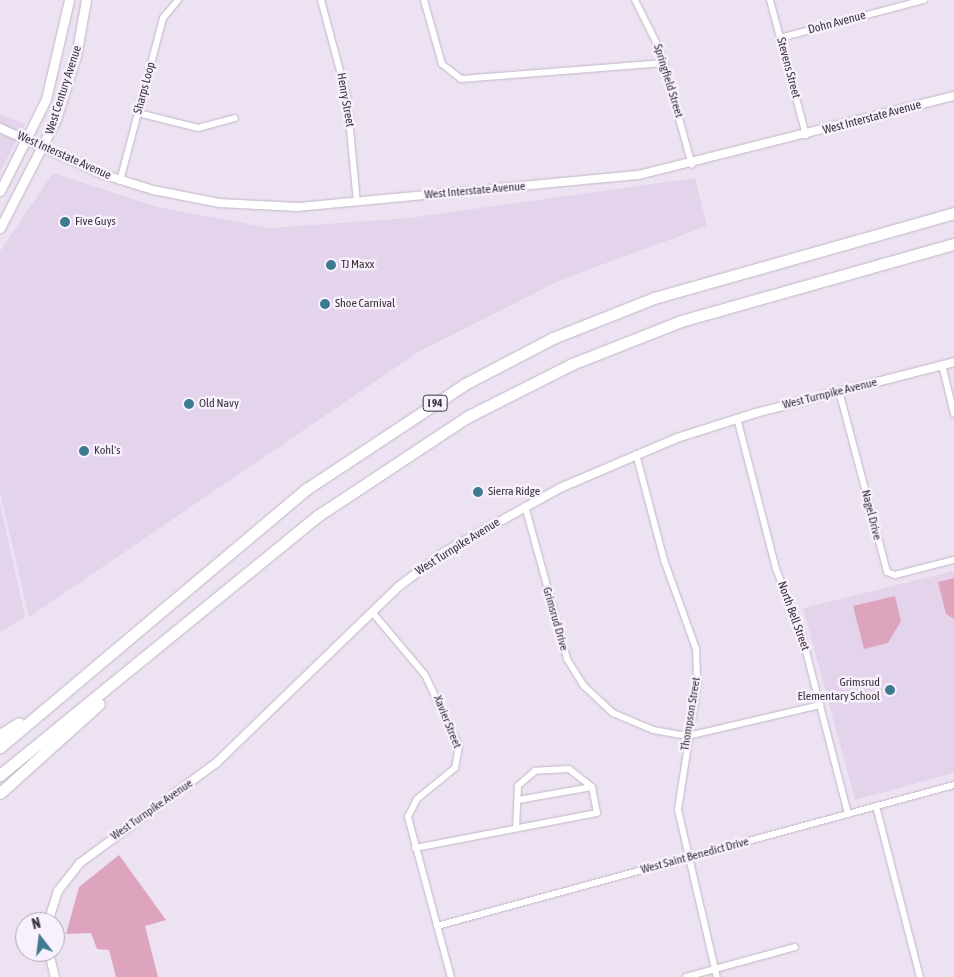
<!DOCTYPE html>
<html>
<head>
<meta charset="utf-8">
<style>
	body { margin:0 }
	#map { position:relative; width:954px; height:977px; overflow:hidden; background:#ede2f2; font-family:"Asap Condensed",sans-serif }
	div>[style] { position:absolute }
	[style*='--x'] { left:calc(var(--x)*1px); top:calc(var(--y)*1px); width:calc(var(--w)*1px); rotate:calc(var(--a)*1deg) }
	.built>* { inset:0; background:#e3d4eb }
	.green>* { inset:0; background:#dea4bd }
	.roads { filter:drop-shadow(0 0 1px #c1b6c6) drop-shadow(0 0 1px #c1b6c6) }
	.minor>* { height:6px; margin:-3px; padding:0 3px; transform-origin:3px; border-radius:3px; background:#fff }
	.tertiary>* { height:8px; margin:-4px; padding:0 4px; transform-origin:4px; border-radius:4px; background:#fff }
	.secondary>* { height:9px; margin:-4.5px; padding:0 4.5px; transform-origin:4.5px; border-radius:4.5px; background:#fff }
	.motorway>* { height:11px; margin:-5.5px; padding:0 5.5px; transform-origin:5.5px; border-radius:5.5px; background:#fff }
	.dots>* { width:14px; height:14px; translate:-50% -50%; box-sizing:border-box; border:2px solid #f9f0fd; border-radius:50% }
	span { translate:-50% -50%; white-space:nowrap; text-align:center; line-height:1.15; -webkit-text-stroke:5px #f9f0fd; paint-order:stroke }
	.shield-label span { padding:1px 4px; background:#f9f0fd; border:1px solid; border-radius:4px; -webkit-text-stroke-width:0 }
	.shield-label { font-size:11px; color:#39353b; font-weight:700 }
	.street-label { font-size:12px; color:#39353b }
	.poi-label { font-size:12px; color:#39353b }
	.left { translate:0 -50%; text-align:left }
	.right { translate:-100% -50%; text-align:right }
	.north { position:absolute; left:15px; top:912px; width:50px; height:50px; box-sizing:border-box; background:#f9f0fd; border:1px solid #aca5af; border-radius:50%; rotate:345deg; font-size:14px; font-weight:700; line-height:20px; text-align:center; color:#39353b }
	.north::after { content:''; display:block; margin:auto; width:18px; height:22px; background:#3e7b91; clip-path:polygon(50% 0,100% 100%,50% 72%,0 100%) }
</style>
</head>
<body>
<div id="map">
	<div class="built">
		<i style="clip-path:polygon(0 114px,25px 124px,0 172px)"></i>
		<i style="clip-path:polygon(53px 173px,157px 207px,270px 228px,409px 218px,695px 178px,707px 226px,563px 279px,420px 351px,29px 617px,0 492px,0 251px)"></i>
		<i style="clip-path:polygon(0 503px,25px 617px,0 632px)"></i>
		<i style="clip-path:polygon(954px 571px,954px 773px,855px 800px,803px 608px)"></i>
	</div>
	<div class="green">
		<i style="clip-path:polygon(954px 578px,954px 619px,946px 614px,938px 582px)"></i>
		<i style="clip-path:polygon(895px 596px,901px 621px,888px 643px,864px 649px,853px 606px)"></i>
		<i style="clip-path:polygon(119px 855px,166px 920px,145px 926px,158px 977px,116px 977px,109px 950px,97px 949px,91px 933px,66px 934px,79px 887px)"></i>
	</div>
	<div class="roads">
		<div class="minor">
			<i style="--x:321;--y:0;--w:100;--a:75"></i>
			<i style="--x:347;--y:97;--w:105;--a:84.6"></i>
			<i style="--x:424;--y:0;--w:66;--a:74.3"></i>
			<i style="--x:442;--y:64;--w:24;--a:38"></i>
			<i style="--x:461;--y:79;--w:204;--a:-4.5"></i>
			<i style="--x:635;--y:0;--w:56;--a:63.4"></i>
			<i style="--x:660;--y:50;--w:119;--a:74.5"></i>
			<i style="--x:770;--y:0;--w:140;--a:75.1"></i>
			<i style="--x:780;--y:38;--w:149;--a:-14.8"></i>
			<i style="--x:138;--y:113;--w:62;--a:14"></i>
			<i style="--x:198;--y:128;--w:38;--a:-15"></i>
			<i style="--x:120;--y:181;--w:169;--a:-75.2"></i>
			<i style="--x:163;--y:18;--w:23;--a:-50"></i>
			<i style="--x:942;--y:365;--w:50;--a:76.2"></i>
			<i style="--x:839;--y:391;--w:187;--a:75.1"></i>
			<i style="--x:887;--y:572;--w:9;--a:21"></i>
			<i style="--x:895;--y:575;--w:61;--a:-14.3"></i>
			<i style="--x:737;--y:418;--w:156;--a:75.5"></i>
			<i style="--x:776;--y:569;--w:68;--a:68.4"></i>
			<i style="--x:801;--y:632;--w:188;--a:75.5"></i>
			<i style="--x:636;--y:454;--w:110;--a:75.2"></i>
			<i style="--x:664;--y:560;--w:95;--a:70.2"></i>
			<i style="--x:696;--y:649;--w:38;--a:88"></i>
			<i style="--x:697;--y:687;--w:124;--a:98.8"></i>
			<i style="--x:678;--y:810;--w:171;--a:76.9"></i>
			<i style="--x:525;--y:506;--w:159;--a:74.6"></i>
			<i style="--x:567;--y:659;--w:32;--a:58"></i>
			<i style="--x:584;--y:686;--w:40;--a:43"></i>
			<i style="--x:613;--y:713;--w:43;--a:23"></i>
			<i style="--x:653;--y:730;--w:36;--a:10"></i>
			<i style="--x:688;--y:736;--w:136;--a:-13.2"></i>
			<i style="--x:372;--y:612;--w:82;--a:49.9"></i>
			<i style="--x:425;--y:675;--w:79;--a:64.4"></i>
			<i style="--x:459;--y:746;--w:22;--a:100"></i>
			<i style="--x:455;--y:768;--w:49;--a:140.8"></i>
			<i style="--x:417;--y:799;--w:20;--a:117"></i>
			<i style="--x:408;--y:817;--w:166;--a:75"></i>
			<i style="--x:518;--y:800;--w:75;--a:-10"></i>
			<i style="--x:876;--y:806;--w:177;--a:75.6"></i>
			<i style="--x:415;--y:848;--w:185;--a:-10.9"></i>
			<i style="--x:597;--y:813;--w:26;--a:-101"></i>
			<i style="--x:592;--y:787;--w:29;--a:-142"></i>
			<i style="--x:569;--y:769;--w:34;--a:177"></i>
			<i style="--x:535;--y:771;--w:23;--a:139"></i>
			<i style="--x:518;--y:786;--w:42;--a:92.7"></i>
			<i style="--x:437;--y:926;--w:536;--a:-15.26"></i>
			<i style="--x:686;--y:977;--w:113;--a:-15.4"></i>
		</div>
		<div class="tertiary">
			<i style="--x:0;--y:128;--w:112;--a:24.3"></i>
			<i style="--x:102;--y:174;--w:53;--a:17.4"></i>
			<i style="--x:153;--y:190;--w:67;--a:11.1"></i>
			<i style="--x:219;--y:203;--w:79;--a:2.9"></i>
			<i style="--x:298;--y:207;--w:342;--a:-5.4"></i>
			<i style="--x:639;--y:175;--w:325;--a:-14.1"></i>
			<i style="--x:48;--y:922;--w:33;--a:-72"></i>
			<i style="--x:58;--y:891;--w:36;--a:-52"></i>
			<i style="--x:80;--y:863;--w:169;--a:-36.3"></i>
			<i style="--x:216;--y:763;--w:253;--a:-44"></i>
			<i style="--x:398;--y:587;--w:60;--a:-36.9"></i>
			<i style="--x:446;--y:551;--w:130;--a:-28.9"></i>
			<i style="--x:560;--y:488;--w:127;--a:-23.1"></i>
			<i style="--x:677;--y:438;--w:83;--a:-17.6"></i>
			<i style="--x:756;--y:413;--w:204;--a:-14.4"></i>
			<i style="--x:49;--y:952;--w:26;--a:77"></i>
		</div>
		<div class="secondary">
			<i style="--x:0;--y:191;--w:103;--a:-63.4"></i>
			<i style="--x:46;--y:99;--w:102;--a:-76.9"></i>
			<i style="--x:0;--y:228;--w:123;--a:-62.8"></i>
			<i style="--x:56;--y:119;--w:66;--a:-72.4"></i>
			<i style="--x:76;--y:56;--w:57;--a:-79.9"></i>
		</div>
		<div class="motorway">
			<i style="--x:0;--y:735;--w:22;--a:-32"></i>
			<i style="--x:0;--y:747;--w:402;--a:-40.1"></i>
			<i style="--x:308;--y:488;--w:188;--a:-33.5"></i>
			<i style="--x:465;--y:384;--w:99;--a:-27.6"></i>
			<i style="--x:553;--y:338;--w:109;--a:-21.6"></i>
			<i style="--x:654;--y:298;--w:312;--a:-15.8"></i>
			<i style="--x:0;--y:775;--w:412;--a:-39.2"></i>
			<i style="--x:319;--y:515;--w:178;--a:-33.5"></i>
			<i style="--x:467;--y:417;--w:118;--a:-26.8"></i>
			<i style="--x:572;--y:364;--w:117;--a:-21.5"></i>
			<i style="--x:681;--y:321;--w:284;--a:-15.8"></i>
			<i style="--x:0;--y:793;--w:133;--a:-42"></i>
		</div>
	</div>
	<div class="dots">
		<i style="left:65px;top:222px;background:#3e7b91"></i>
		<i style="left:331px;top:265px;background:#3e7b91"></i>
		<i style="left:325px;top:304px;background:#3e7b91"></i>
		<i style="left:189px;top:404px;background:#3e7b91"></i>
		<i style="left:84px;top:451px;background:#3e7b91"></i>
		<i style="left:478px;top:492px;background:#3e7b91"></i>
		<i style="left:890px;top:690px;background:#3e7b91"></i>
	</div>
	<div class="shield-label">
		<span style="left:435px;top:403px">I 94</span>
	</div>
	<div class="street-label">
		<span style="left:837px;top:23px;rotate:-15deg">Dohn Avenue</span>
		<span style="left:788px;top:68px;rotate:75deg">Stevens Street</span>
		<span style="left:668px;top:81px;rotate:73deg">Springfield Street</span>
		<span style="left:145px;top:88px;rotate:-75deg">Sharps Loop</span>
		<span style="left:64px;top:90px;rotate:-72deg">West Century Avenue</span>
		<span style="left:345px;top:100px;rotate:80deg">Henry Street</span>
		<span style="left:872px;top:118px;rotate:-15deg">West Interstate Avenue</span>
		<span style="left:64px;top:156px;rotate:24deg">West Interstate Avenue</span>
		<span style="left:475px;top:191px;rotate:-5deg">West Interstate Avenue</span>
		<span style="left:830px;top:394px;rotate:-14deg">West Turnpike Avenue</span>
		<span style="left:871px;top:515px;rotate:76deg">Nagel Drive</span>
		<span style="left:458px;top:547px;rotate:-32deg">West Turnpike Avenue</span>
		<span style="left:793px;top:616px;rotate:70deg">North Bell Street</span>
		<span style="left:555px;top:619px;rotate:74deg">Grimsrud Drive</span>
		<span style="left:691px;top:714px;rotate:-81deg">Thompson Street</span>
		<span style="left:447px;top:722px;rotate:68deg">Xavier Street</span>
		<span style="left:152px;top:810px;rotate:-35deg">West Turnpike Avenue</span>
		<span style="left:695px;top:856px;rotate:-15deg">West Saint Benedict Drive</span>
	</div>
	<div class="poi-label">
		<span class="left" style="left:75px;top:222px">Five Guys</span>
		<span class="left" style="left:341px;top:265px">TJ Maxx</span>
		<span class="left" style="left:335px;top:304px">Shoe Carnival</span>
		<span class="left" style="left:199px;top:404px">Old Navy</span>
		<span class="left" style="left:94px;top:451px">Kohl's</span>
		<span class="left" style="left:488px;top:492px">Sierra Ridge</span>
		<span class="right" style="left:880px;top:690px">Grimsrud<br>Elementary School</span>
	</div>
	<div class="north">N</div>
</div>
</body>
</html>
